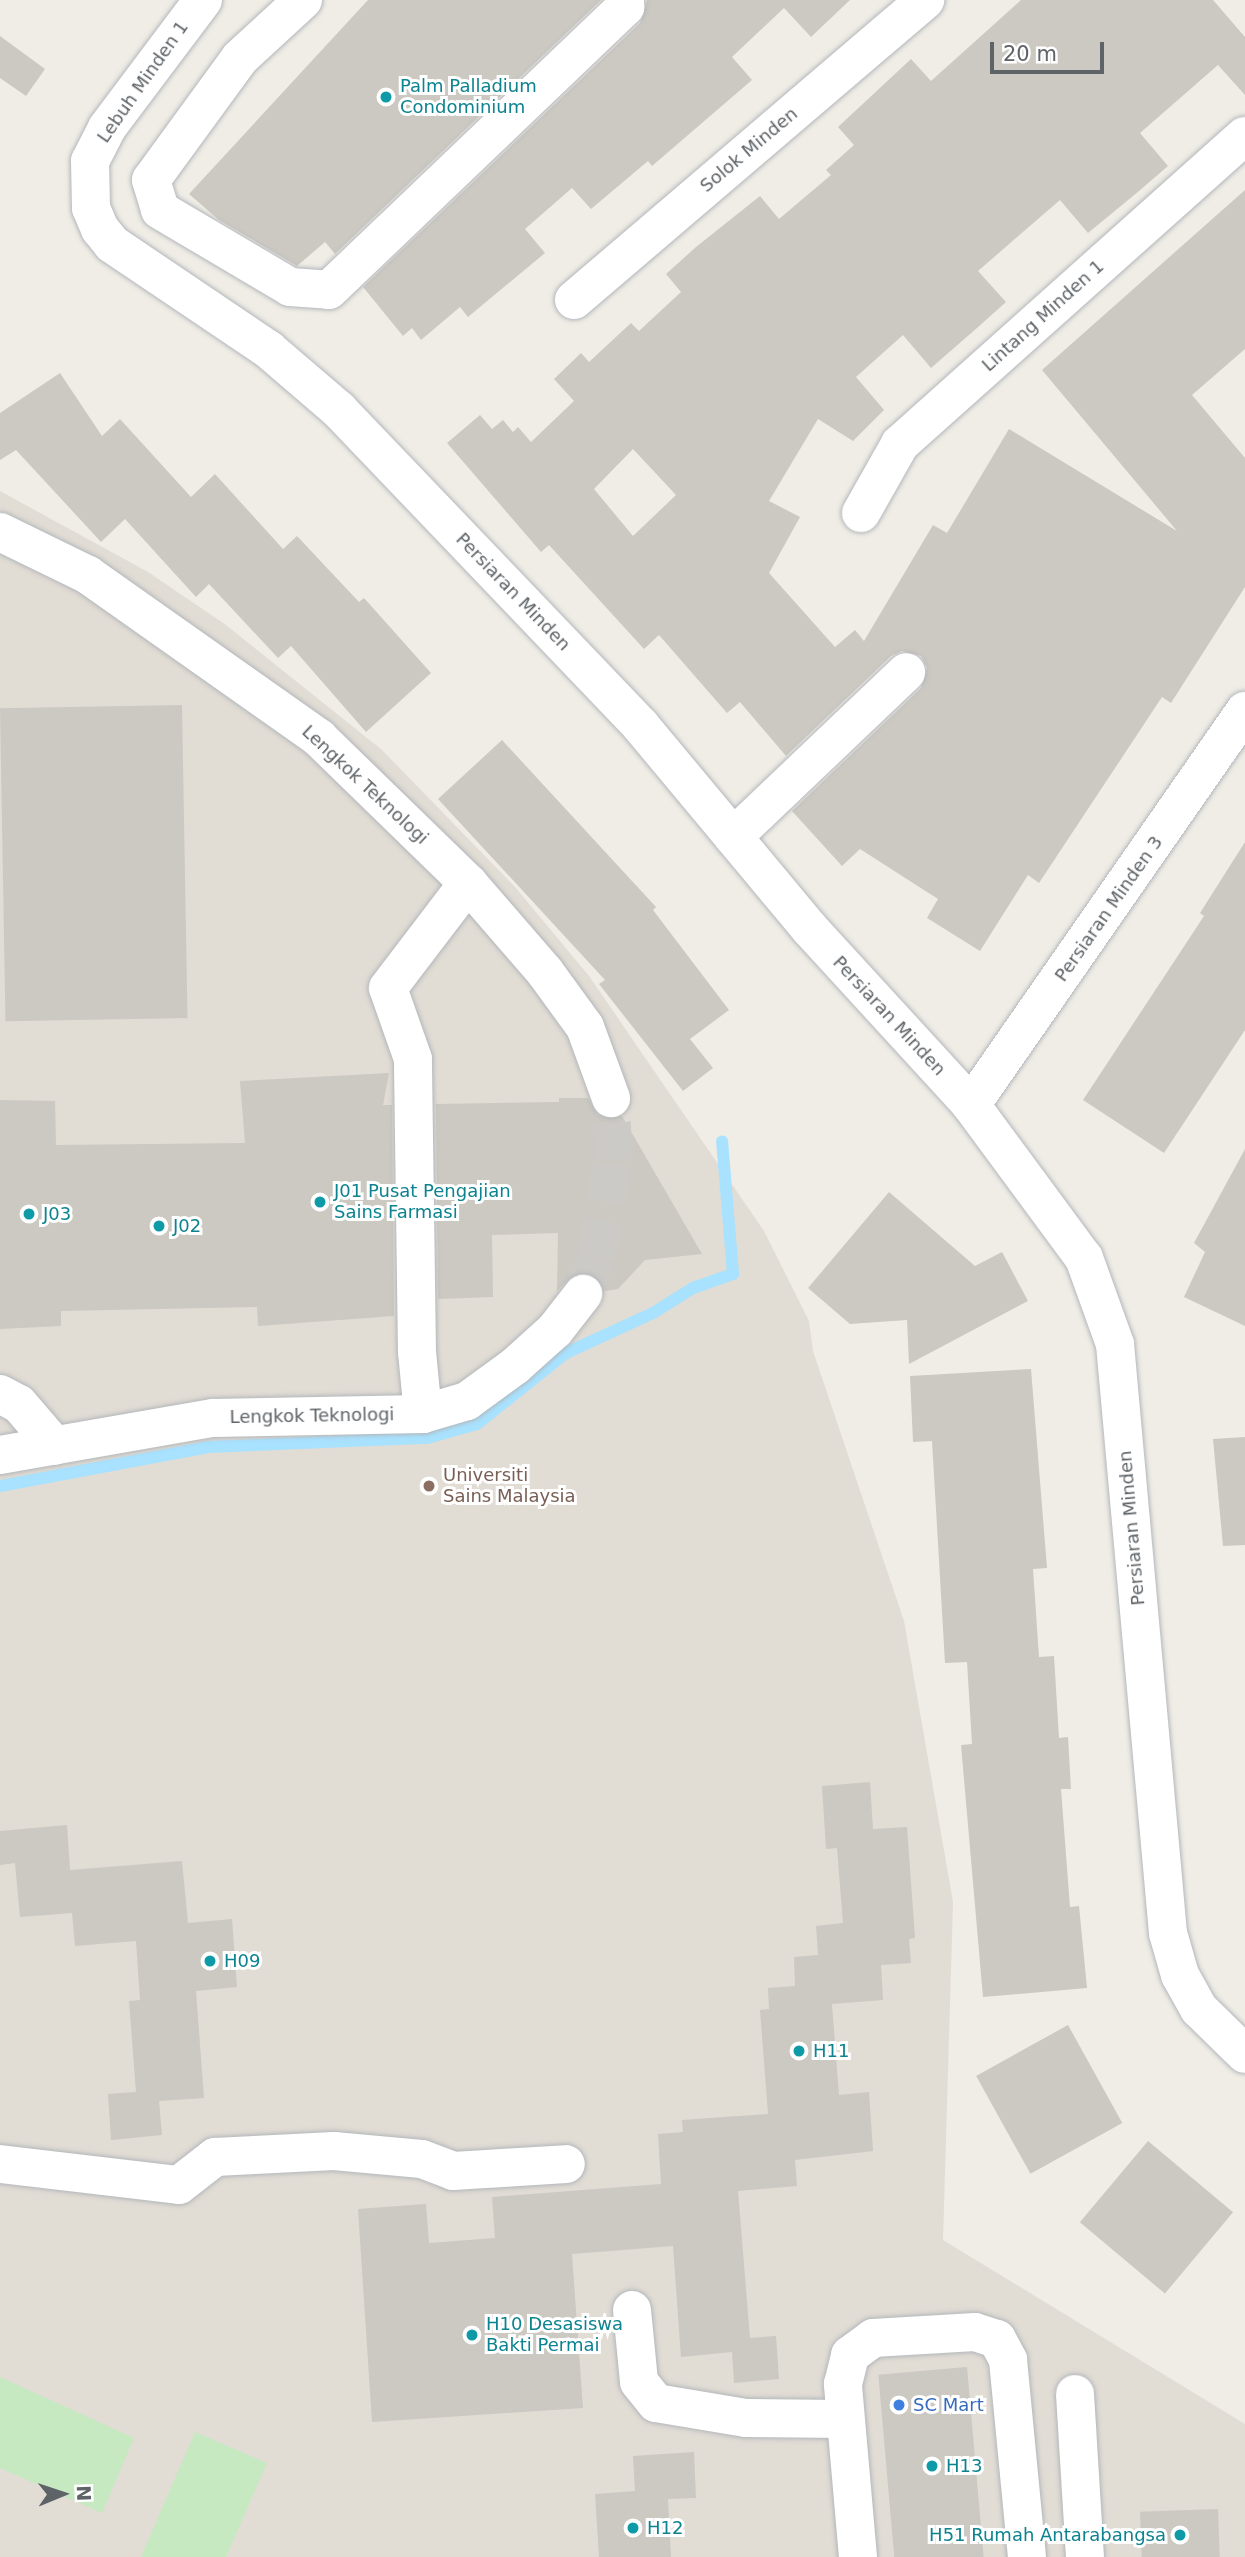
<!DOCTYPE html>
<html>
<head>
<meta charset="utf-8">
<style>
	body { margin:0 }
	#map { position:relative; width:1245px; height:2557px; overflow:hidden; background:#f0ede6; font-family:"DejaVu Sans",sans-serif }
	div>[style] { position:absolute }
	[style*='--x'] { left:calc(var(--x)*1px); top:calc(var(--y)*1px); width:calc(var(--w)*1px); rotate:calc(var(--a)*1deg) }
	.education>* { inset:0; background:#e1dcd4 }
	.green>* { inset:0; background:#c6e9c2 }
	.stream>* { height:12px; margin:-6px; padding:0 6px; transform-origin:6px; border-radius:6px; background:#a8e2ff }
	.building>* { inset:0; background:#ccc8c2; transform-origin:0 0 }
	.minor-tunnel>* { height:38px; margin-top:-19px; transform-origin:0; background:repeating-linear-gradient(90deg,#cccac6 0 38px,transparent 0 57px) }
	.roads { filter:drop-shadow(0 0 2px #b3b7bb) drop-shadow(0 0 2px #b3b7bb) }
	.minor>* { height:38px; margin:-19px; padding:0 19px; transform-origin:19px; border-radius:19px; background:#fff }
	.dots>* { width:19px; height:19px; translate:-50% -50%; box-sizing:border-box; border:4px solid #fff; border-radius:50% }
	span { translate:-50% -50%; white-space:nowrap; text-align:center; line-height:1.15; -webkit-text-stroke:6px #fff; paint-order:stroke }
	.street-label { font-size:18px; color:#5e6367 }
	.culture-label { font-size:18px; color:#0d838f }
	.left { translate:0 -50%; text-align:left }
	.right { translate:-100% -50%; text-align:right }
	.education-label { font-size:18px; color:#785e54 }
	.shop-label { font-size:18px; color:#366cbe }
	.north { position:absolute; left:28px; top:2459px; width:70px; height:70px; -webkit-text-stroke:5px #fff; paint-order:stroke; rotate:88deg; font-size:19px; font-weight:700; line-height:28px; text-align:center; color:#5e6367 }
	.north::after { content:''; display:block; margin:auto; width:24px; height:32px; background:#5e6367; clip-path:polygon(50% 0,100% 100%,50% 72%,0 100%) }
	.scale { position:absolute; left:990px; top:42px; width:114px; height:32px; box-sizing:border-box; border:4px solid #5e6367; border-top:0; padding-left:9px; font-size:21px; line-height:24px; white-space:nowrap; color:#5e6367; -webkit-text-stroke:5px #fff; paint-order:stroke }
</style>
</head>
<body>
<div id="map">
	<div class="education">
		<i style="clip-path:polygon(0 491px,148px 572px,226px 625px,382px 750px,515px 887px,589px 976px,764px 1231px,809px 1321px,813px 1351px,904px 1621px,953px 1902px,943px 2240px,1245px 2424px,1245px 2557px,0 2557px)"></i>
	</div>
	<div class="green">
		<i style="clip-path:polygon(0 2377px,134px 2438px,102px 2513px,0 2468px)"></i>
		<i style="clip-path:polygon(195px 2432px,267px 2463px,226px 2557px,141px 2557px)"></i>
	</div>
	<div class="stream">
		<i style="--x:0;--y:1486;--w:212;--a:-10.6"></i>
		<i style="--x:208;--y:1447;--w:219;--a:-2.4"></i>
		<i style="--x:427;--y:1438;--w:52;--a:-15.6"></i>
		<i style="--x:477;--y:1424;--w:114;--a:-38.6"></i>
		<i style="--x:566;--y:1353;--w:96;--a:-24.7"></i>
		<i style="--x:653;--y:1313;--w:47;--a:-32"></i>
		<i style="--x:693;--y:1288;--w:42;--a:-19.3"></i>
		<i style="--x:733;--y:1274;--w:133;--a:-94.7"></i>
	</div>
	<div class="building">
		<i style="clip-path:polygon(368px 0,601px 0,335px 254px,325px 242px,297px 266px,219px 220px,189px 194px)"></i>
		<i style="clip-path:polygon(647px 0,850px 0,811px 37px,784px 8px,732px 57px,752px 80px,652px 166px,648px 161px,591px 209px,572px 188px,525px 229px,545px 253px,468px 317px,460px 307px,421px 340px,412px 328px,403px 336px,363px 287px,640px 23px)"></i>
		<i style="clip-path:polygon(evenodd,1021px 0,1213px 0,1245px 37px,1245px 95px,1218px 65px,1140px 133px,1168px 166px,1139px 191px,1088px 233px,1060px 200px,978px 271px,1006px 302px,977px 328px,931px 368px,903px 335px,856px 377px,884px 410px,853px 441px,818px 419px,769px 501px,800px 517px,769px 573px,835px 647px,855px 630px,864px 641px,933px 525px,947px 533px,1009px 429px,1177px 531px,1042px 370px,1245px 190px,1245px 349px,1192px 395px,1245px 458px,1245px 587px,1171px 703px,1162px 697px,1039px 883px,1028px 875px,980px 951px,927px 918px,938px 899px,860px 849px,842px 866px,792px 811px,921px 688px,927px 668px,921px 656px,902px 651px,891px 656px,786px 756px,740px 702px,727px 713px,659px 635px,644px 649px,549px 545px,541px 552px,447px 443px,480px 415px,492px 429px,503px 420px,513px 432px,518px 427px,531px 442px,574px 401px,554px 379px,581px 353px,589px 362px,631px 323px,639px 331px,681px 292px,666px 274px,696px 247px,760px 196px,779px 219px,831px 175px,826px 170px,854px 145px,838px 127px,911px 59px,931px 81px,1021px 0,633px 449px,676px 495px,633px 536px,594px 489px,633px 449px)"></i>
		<i style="clip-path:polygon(0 36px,45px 69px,26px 96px,0 78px)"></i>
		<i style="clip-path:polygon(60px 373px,102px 436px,120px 419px,191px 497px,215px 474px,283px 549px,297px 536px,359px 602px,364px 598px,431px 673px,366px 732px,291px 646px,278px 658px,209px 584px,196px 597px,125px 519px,101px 542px,16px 450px,0 460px,0 413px)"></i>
		<i style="left:182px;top:705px;width:313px;height:182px;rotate:89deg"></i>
		<i style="clip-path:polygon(502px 740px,656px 907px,653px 910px,729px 1010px,690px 1039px,713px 1068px,683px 1091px,599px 984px,605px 980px,438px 799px)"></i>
		<i style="clip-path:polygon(1245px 842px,1245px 1030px,1164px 1153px,1083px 1100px,1204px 916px,1200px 913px)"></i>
		<i style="clip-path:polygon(389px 1073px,383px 1105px,392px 1105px,394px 1316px,258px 1326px,257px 1307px,61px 1311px,61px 1326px,0 1329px,0 1100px,55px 1101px,56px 1145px,245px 1143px,240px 1081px)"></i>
		<i style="clip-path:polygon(559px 1098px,588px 1098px,598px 1115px,622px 1116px,702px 1254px,645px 1260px,618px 1289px,604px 1291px,597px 1277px,585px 1272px,574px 1274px,557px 1291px,558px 1233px,492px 1235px,493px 1297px,438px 1299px,436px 1104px,559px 1102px)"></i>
		<i style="clip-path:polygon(1245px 1149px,1245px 1326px,1184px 1297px,1205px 1252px,1194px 1243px)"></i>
		<i style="clip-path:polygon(889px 1192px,975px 1266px,1002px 1252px,1028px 1301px,909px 1364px,907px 1320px,850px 1324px,808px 1288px)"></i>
		<i style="clip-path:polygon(1031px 1369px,1047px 1568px,1033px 1569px,1039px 1657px,1054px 1656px,1059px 1738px,1068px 1737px,1071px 1789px,1061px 1789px,1070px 1907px,1079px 1906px,1087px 1988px,983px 1997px,961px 1745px,972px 1744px,967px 1662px,945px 1663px,932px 1441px,913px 1442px,910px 1376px)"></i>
		<i style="clip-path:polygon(1245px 1437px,1245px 1545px,1223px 1546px,1213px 1439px)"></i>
		<i style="clip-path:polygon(870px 1782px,873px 1829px,907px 1827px,915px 1938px,909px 1939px,911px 1963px,881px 1965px,883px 2000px,832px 2004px,839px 2095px,869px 2092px,873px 2151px,795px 2160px,797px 2186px,738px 2191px,750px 2338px,776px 2336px,779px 2379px,734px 2383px,732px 2352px,681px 2357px,673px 2246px,572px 2254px,583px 2408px,372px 2422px,358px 2209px,426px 2204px,429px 2243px,495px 2238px,492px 2197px,661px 2184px,658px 2134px,683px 2132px,682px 2120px,768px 2114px,760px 2010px,769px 2009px,768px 1988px,795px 1986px,794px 1957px,818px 1955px,816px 1926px,843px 1923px,837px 1848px,826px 1849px,822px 1786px)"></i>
		<i style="clip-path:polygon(67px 1825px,70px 1870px,182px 1861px,188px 1923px,232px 1919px,237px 1987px,196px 1991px,204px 2098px,159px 2101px,162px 2135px,111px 2140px,108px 2094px,136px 2092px,129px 2001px,140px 2000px,136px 1941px,75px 1946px,72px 1913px,20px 1917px,15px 1863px,0 1865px,0 1831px)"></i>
		<i style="left:1068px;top:2025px;width:112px;height:105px;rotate:61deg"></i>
		<i style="left:1148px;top:2141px;width:111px;height:106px;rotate:40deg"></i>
		<i style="left:967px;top:2367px;width:191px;height:89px;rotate:85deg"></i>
		<i style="clip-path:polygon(694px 2452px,696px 2498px,668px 2499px,671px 2557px,599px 2557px,595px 2494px,635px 2491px,633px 2456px)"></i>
		<i style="left:1218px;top:2509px;width:48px;height:78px;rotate:88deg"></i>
	</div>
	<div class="minor-tunnel">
		<i style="--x:583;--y:1294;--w:38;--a:-70"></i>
		<i style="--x:596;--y:1258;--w:99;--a:-80.2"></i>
		<i style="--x:613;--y:1160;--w:62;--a:-91.8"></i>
	</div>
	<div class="roads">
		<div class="minor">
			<i style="--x:203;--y:0;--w:160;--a:126.9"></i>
			<i style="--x:107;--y:128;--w:37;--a:117"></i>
			<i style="--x:90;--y:161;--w:47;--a:88.8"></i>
			<i style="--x:91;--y:208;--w:23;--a:67"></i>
			<i style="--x:100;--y:229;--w:19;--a:51"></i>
			<i style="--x:112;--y:244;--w:189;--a:34"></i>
			<i style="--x:269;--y:350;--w:92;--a:40.6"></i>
			<i style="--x:339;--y:410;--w:436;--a:46.3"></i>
			<i style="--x:640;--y:725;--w:266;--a:50.2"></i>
			<i style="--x:810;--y:929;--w:239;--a:47.5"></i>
			<i style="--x:971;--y:1105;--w:190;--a:53.6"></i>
			<i style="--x:1084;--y:1258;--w:91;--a:70.2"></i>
			<i style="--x:1115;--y:1344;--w:591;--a:84.86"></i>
			<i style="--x:1168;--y:1933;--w:44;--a:74.1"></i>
			<i style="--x:1180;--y:1975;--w:39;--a:61"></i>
			<i style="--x:1199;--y:2009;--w:64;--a:44.4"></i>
			<i style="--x:303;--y:0;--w:86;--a:137.4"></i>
			<i style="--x:240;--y:58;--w:151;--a:126.1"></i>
			<i style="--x:151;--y:180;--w:31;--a:73"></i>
			<i style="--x:160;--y:210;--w:151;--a:30.6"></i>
			<i style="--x:290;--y:287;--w:39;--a:4"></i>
			<i style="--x:329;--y:290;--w:410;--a:-43.7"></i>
			<i style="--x:625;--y:7;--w:7;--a:-90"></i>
			<i style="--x:574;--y:300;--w:462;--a:-40.5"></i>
			<i style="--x:861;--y:513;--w:79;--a:-60.5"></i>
			<i style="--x:900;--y:444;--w:462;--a:-41.8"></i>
			<i style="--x:0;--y:532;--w:98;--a:26"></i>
			<i style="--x:88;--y:575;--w:283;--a:35.2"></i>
			<i style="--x:319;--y:738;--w:208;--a:44.2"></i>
			<i style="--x:468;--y:883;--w:118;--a:49.1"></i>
			<i style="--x:545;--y:972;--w:68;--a:54"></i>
			<i style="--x:585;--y:1027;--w:76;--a:69.9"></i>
			<i style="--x:733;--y:837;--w:239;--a:-43.6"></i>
			<i style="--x:971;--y:1105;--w:480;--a:-55.2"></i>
			<i style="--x:0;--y:1394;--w:21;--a:28"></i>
			<i style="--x:19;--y:1404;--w:55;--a:49.4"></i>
			<i style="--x:423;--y:1414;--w:62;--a:-95.5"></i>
			<i style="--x:417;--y:1352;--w:293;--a:-90.8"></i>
			<i style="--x:413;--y:1059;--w:75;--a:-109.4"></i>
			<i style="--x:388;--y:988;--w:132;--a:-52.7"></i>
			<i style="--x:0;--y:1455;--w:216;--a:-9.9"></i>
			<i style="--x:213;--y:1418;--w:210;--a:-1.1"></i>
			<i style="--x:423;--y:1414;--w:46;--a:-16.5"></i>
			<i style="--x:467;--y:1401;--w:59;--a:-36.1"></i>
			<i style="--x:515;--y:1366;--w:54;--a:-42"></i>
			<i style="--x:555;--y:1330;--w:46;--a:-52.1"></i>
			<i style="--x:0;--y:2164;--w:180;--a:6.7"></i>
			<i style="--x:179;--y:2185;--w:46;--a:-37.9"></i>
			<i style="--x:215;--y:2157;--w:119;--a:-2.9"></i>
			<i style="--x:334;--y:2151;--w:88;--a:5.2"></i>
			<i style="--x:422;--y:2159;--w:33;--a:21"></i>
			<i style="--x:453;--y:2171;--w:113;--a:-3.5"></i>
			<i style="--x:632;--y:2310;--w:72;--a:84.4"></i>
			<i style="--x:639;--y:2382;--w:27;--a:51"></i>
			<i style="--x:656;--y:2403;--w:91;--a:9.5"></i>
			<i style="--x:746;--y:2418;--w:99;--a:0.6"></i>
			<i style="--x:1075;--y:2394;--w:163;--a:86.5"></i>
			<i style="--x:858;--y:2557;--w:174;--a:-95"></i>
			<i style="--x:843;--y:2384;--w:30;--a:-76"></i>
			<i style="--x:850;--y:2355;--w:29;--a:-36"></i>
			<i style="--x:873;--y:2338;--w:102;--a:-3.4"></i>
			<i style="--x:975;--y:2332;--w:23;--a:18"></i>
			<i style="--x:997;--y:2339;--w:24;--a:62"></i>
			<i style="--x:1008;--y:2360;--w:198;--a:84.5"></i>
		</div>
	</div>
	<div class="dots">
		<i style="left:386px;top:97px;background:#0f9aa8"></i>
		<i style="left:320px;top:1202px;background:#0f9aa8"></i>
		<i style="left:29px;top:1214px;background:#0f9aa8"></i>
		<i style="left:159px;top:1226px;background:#0f9aa8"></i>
		<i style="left:429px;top:1486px;background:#8d6e63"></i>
		<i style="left:210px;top:1961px;background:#0f9aa8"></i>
		<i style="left:799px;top:2051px;background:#0f9aa8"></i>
		<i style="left:472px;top:2335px;background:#0f9aa8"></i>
		<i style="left:899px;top:2405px;background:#3f7fe0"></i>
		<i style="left:932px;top:2466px;background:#0f9aa8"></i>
		<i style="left:633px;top:2528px;background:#0f9aa8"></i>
		<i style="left:1180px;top:2535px;background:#0f9aa8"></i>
	</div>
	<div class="street-label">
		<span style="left:143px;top:82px;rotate:-55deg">Lebuh Minden 1</span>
		<span style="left:749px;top:150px;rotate:-40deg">Solok Minden</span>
		<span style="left:1043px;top:316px;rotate:-42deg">Lintang Minden 1</span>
		<span style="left:513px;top:592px;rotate:46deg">Persiaran Minden</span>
		<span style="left:365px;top:785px;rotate:43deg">Lengkok Teknologi</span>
		<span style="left:1109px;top:909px;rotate:-55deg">Persiaran Minden 3</span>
		<span style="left:889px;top:1016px;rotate:47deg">Persiaran Minden</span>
		<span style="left:312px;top:1416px;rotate:-1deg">Lengkok Teknologi</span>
		<span style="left:1132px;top:1528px;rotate:-95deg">Persiaran Minden</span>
	</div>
	<div class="culture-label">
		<span class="left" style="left:400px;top:97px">Palm Palladium<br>Condominium</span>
		<span class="left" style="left:334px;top:1202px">J01 Pusat Pengajian<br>Sains Farmasi</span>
		<span class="left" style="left:43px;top:1214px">J03</span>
		<span class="left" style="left:173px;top:1226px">J02</span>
		<span class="left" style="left:224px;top:1961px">H09</span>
		<span class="left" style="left:813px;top:2051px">H11</span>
		<span class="left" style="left:486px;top:2335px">H10 Desasiswa<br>Bakti Permai</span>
		<span class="left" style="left:946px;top:2466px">H13</span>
		<span class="left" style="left:647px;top:2528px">H12</span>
		<span class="right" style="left:1166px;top:2535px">H51 Rumah Antarabangsa</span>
	</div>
	<div class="education-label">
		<span class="left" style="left:443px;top:1486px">Universiti<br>Sains Malaysia</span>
	</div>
	<div class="shop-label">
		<span class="left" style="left:913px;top:2405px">SC Mart</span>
	</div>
	<div class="north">N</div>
	<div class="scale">20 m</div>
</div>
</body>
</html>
